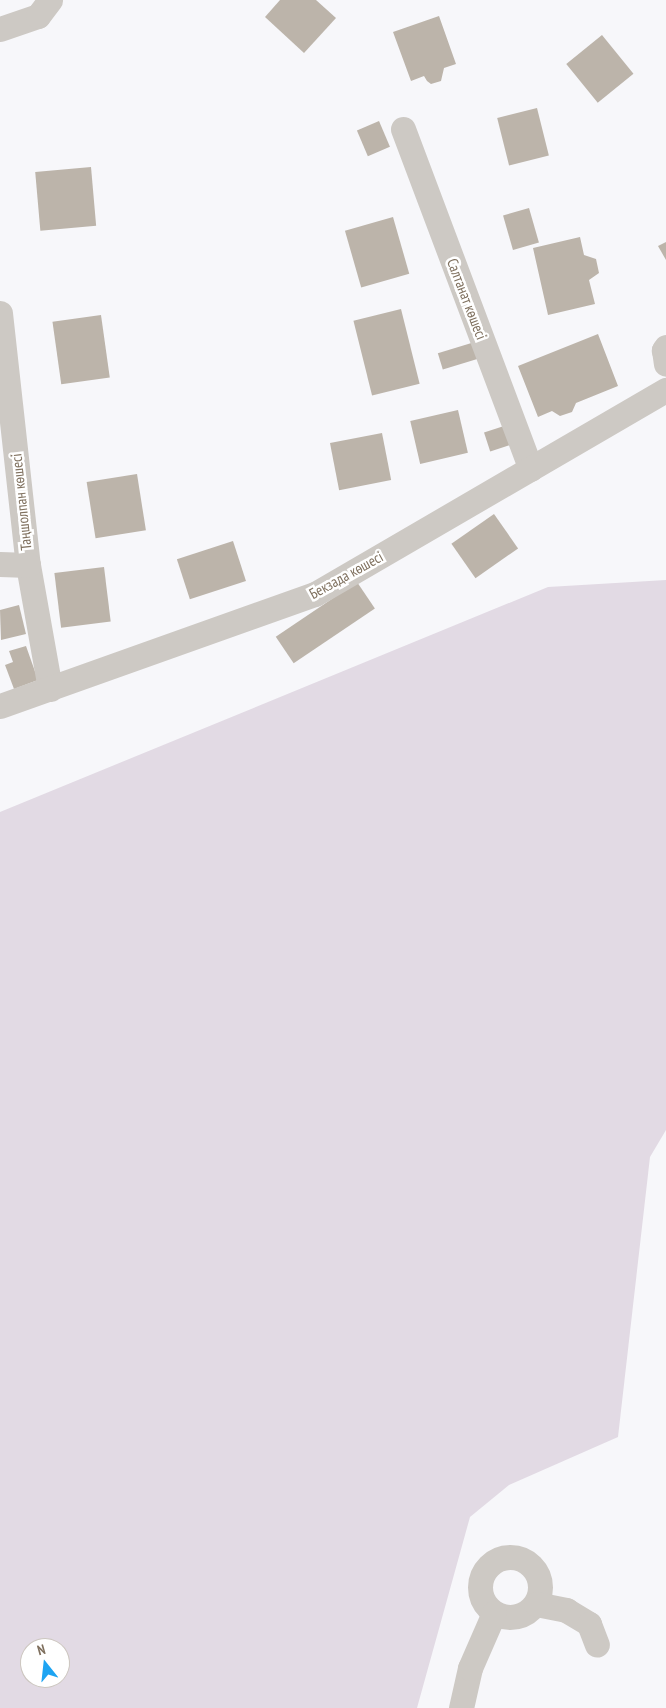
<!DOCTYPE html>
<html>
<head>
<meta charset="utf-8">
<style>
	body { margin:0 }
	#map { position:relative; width:666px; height:1708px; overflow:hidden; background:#f7f7fa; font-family:"PT Sans Narrow",sans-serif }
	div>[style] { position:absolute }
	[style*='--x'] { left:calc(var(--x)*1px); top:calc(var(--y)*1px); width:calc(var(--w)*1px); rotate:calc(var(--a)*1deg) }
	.green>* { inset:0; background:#e2dae4 }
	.building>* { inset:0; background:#bcb4aa; transform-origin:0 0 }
	.minor>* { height:25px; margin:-12.5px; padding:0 12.5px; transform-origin:12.5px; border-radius:12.5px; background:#cdc9c4 }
	.minor>.ring { margin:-12.5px; padding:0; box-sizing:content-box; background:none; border:25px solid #cdc9c4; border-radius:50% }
	span { translate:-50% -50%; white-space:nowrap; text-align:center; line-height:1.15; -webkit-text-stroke:5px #fff; paint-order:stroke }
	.street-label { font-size:15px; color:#7f705e }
	.north { position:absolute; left:20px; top:1638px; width:50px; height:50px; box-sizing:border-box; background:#fff; border:1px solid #ccc6bf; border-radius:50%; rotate:344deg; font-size:14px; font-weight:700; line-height:20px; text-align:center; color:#7f705e }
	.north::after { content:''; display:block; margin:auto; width:18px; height:22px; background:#1ea4f2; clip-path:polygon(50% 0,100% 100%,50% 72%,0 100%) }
</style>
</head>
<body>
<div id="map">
	<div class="green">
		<i style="clip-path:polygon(evenodd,666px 580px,666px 1130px,650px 1157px,618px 1437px,509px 1485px,470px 1517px,417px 1708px,0 1708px,0 812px,548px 587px,666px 580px,30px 1648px,60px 1648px,60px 1678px,30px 1678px,30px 1648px)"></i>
	</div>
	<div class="building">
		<i style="clip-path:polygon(280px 0,316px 0,336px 18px,304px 53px,265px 17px)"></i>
		<i style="clip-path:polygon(439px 16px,456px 64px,444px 68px,441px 81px,431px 84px,427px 81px,424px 76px,411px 81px,393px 32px)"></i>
		<i style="left:602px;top:35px;width:50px;height:46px;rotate:51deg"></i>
		<i style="left:537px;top:108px;width:49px;height:41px;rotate:76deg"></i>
		<i style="left:379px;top:121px;width:28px;height:24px;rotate:67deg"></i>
		<i style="left:91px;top:167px;width:59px;height:56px;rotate:85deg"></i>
		<i style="left:529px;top:208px;width:36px;height:27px;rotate:74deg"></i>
		<i style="left:393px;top:217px;width:59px;height:50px;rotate:74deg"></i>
		<i style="clip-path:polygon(580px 237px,584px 255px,596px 259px,599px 273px,589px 280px,595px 304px,548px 315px,533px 248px)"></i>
		<i style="clip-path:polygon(666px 242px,666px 260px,658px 246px)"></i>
		<i style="left:401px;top:309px;width:77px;height:49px;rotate:76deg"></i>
		<i style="left:101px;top:315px;width:63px;height:49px;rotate:82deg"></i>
		<i style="clip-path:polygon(598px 334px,618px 386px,576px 403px,572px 412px,560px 416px,552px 411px,538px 417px,518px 366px)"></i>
		<i style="left:478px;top:341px;width:17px;height:42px;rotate:73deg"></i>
		<i style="left:458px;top:410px;width:44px;height:49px;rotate:77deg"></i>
		<i style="left:504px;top:426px;width:20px;height:21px;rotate:72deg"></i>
		<i style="left:382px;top:433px;width:48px;height:53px;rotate:79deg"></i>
		<i style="left:137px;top:474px;width:57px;height:51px;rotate:81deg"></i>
		<i style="left:494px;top:514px;width:42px;height:52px;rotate:55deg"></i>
		<i style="left:233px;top:541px;width:42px;height:59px;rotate:72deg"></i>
		<i style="left:104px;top:567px;width:55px;height:50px;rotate:83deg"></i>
		<i style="left:357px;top:582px;width:32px;height:98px;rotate:56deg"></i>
		<i style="clip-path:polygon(19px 605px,26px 634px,1px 640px,0 610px)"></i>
		<i style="clip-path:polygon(26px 646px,38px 680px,14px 689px,5px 665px,13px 662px,9px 651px)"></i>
	</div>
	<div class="minor">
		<i style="--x:0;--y:29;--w:40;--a:-18.9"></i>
		<i style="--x:38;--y:16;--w:20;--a:-53"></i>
		<i style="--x:403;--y:129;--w:363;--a:69.4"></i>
		<i style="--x:0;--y:313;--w:254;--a:83.7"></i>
		<i style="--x:28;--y:565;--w:126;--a:79.9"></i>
		<i style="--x:666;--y:347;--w:4;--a:124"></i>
		<i style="--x:664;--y:350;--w:14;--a:82"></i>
		<i style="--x:0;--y:564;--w:28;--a:2"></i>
		<i style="--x:0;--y:706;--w:334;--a:-19.6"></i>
		<i style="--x:315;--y:594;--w:406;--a:-30.2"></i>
		<i class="ring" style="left:480px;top:1557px;width:35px;height:35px"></i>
		<i style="--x:536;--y:1604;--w:31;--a:11"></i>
		<i style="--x:566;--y:1610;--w:27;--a:31"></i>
		<i style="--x:589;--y:1624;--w:22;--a:69"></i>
		<i style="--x:461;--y:1708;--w:41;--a:-77.3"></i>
		<i style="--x:470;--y:1668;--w:60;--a:-66.4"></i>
	</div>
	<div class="street-label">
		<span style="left:467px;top:299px;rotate:69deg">Салтанат көшесі</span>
		<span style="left:21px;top:502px;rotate:-96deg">Таңшолпан көшесі</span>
		<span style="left:346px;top:575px;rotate:-29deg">Бекзада көшесі</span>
	</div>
	<div class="north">N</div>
</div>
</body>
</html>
